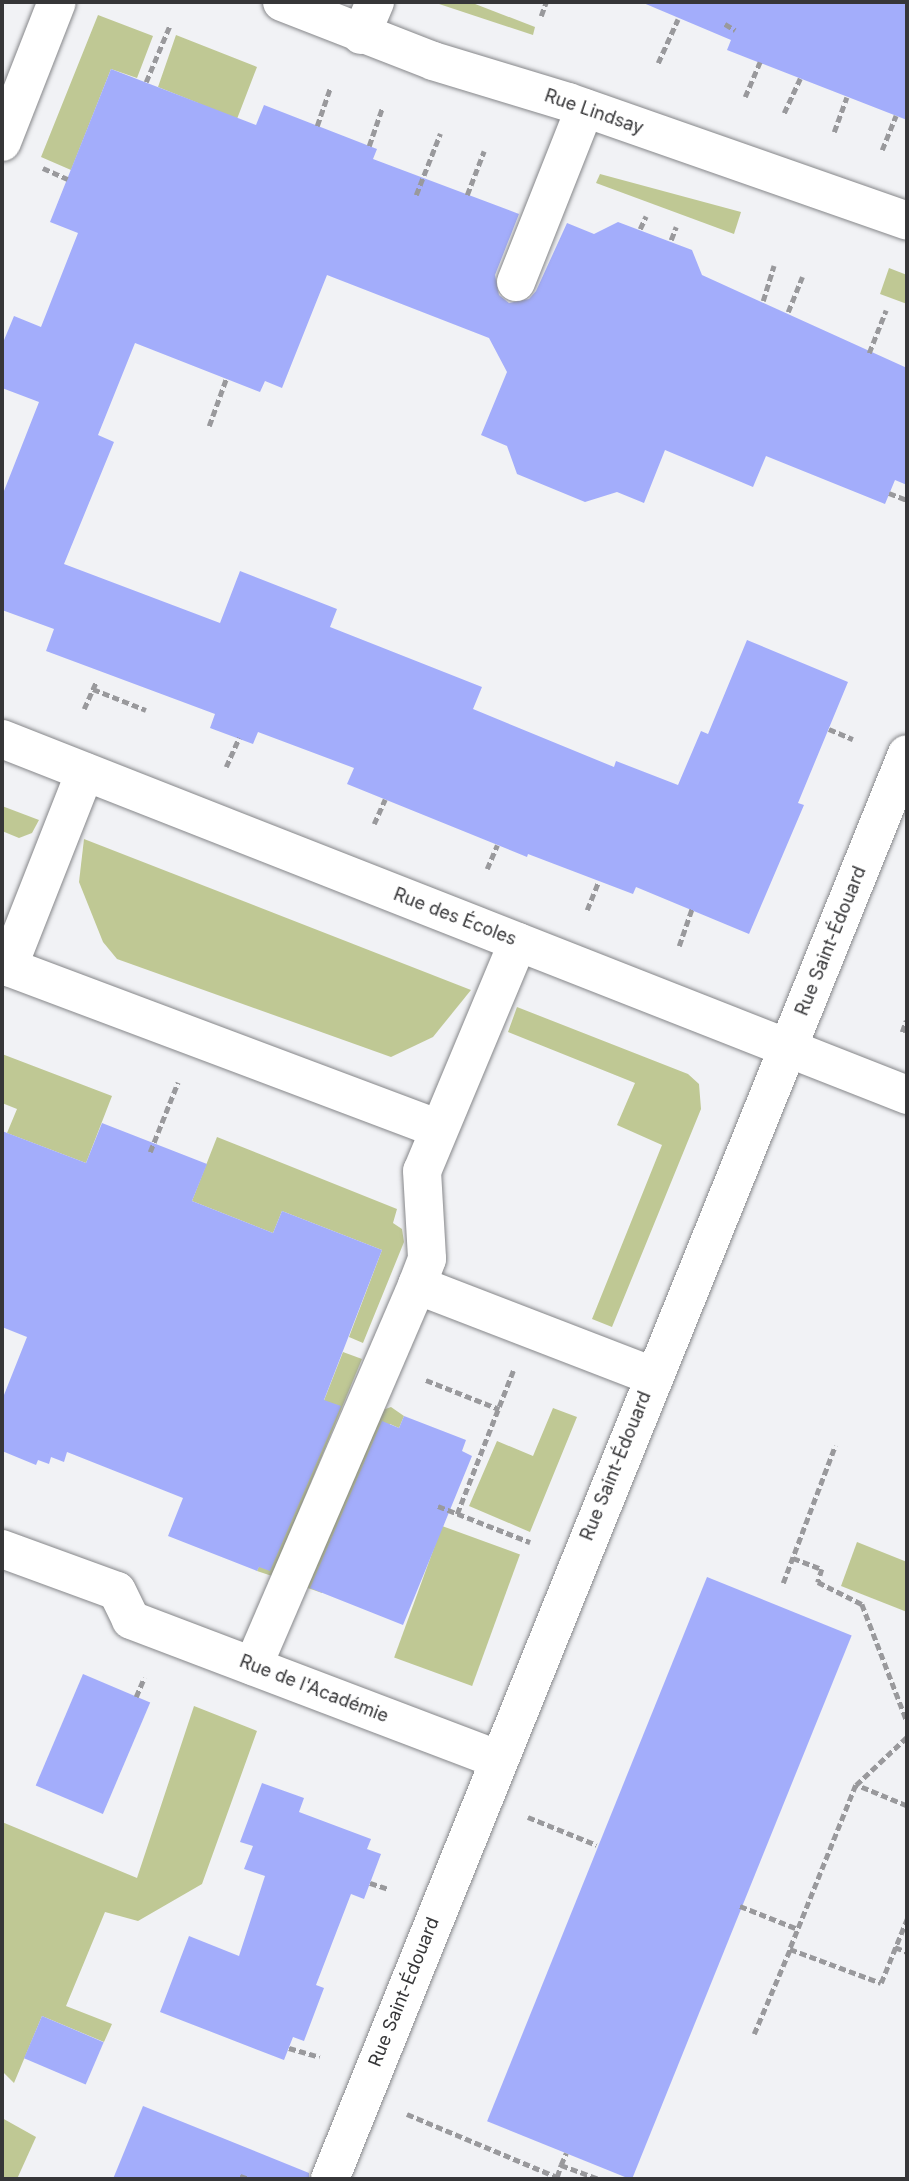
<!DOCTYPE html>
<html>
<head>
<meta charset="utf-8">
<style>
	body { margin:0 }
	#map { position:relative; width:909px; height:2181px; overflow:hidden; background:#f1f2f5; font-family:Inter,sans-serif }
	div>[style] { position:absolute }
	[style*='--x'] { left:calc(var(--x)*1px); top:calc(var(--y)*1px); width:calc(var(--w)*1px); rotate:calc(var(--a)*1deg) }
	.green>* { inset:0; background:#bfc894; transform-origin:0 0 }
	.building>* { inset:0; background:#a3adfb; transform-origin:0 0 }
	.path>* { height:4.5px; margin-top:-2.25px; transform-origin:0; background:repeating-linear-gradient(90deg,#99999c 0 7px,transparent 0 10.5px) }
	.roads { filter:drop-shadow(0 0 2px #86878a) drop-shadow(0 0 2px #86878a) }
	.minor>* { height:38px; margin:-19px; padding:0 19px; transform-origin:19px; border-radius:19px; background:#fff }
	span { translate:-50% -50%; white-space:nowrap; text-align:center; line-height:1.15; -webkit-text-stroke:5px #fff; paint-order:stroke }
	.street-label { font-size:18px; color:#363638 }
	.frame { position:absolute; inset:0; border:4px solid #363638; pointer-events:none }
</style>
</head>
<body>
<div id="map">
	<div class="green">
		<i style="clip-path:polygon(433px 2px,470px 2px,535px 27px,533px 35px)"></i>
		<i style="clip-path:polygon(98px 15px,153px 36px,137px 78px,111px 69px,71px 170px,41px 157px)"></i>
		<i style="clip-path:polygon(176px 35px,257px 67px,174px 283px,198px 103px,158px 87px)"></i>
		<i style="clip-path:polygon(600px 174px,741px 212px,734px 234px,596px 183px)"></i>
		<i style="clip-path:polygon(889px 268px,907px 275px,907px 304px,880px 294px)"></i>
		<i style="clip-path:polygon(2px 806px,39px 820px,32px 833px,19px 838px,2px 831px)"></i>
		<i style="clip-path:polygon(84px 839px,471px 990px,433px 1037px,391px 1057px,117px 959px,103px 942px,79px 882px)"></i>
		<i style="clip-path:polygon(517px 1007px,688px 1074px,699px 1084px,701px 1109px,612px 1327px,592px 1319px,662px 1145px,617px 1125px,635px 1083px,508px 1032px)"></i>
		<i style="clip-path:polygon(2px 1054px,112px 1096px,86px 1163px,7px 1133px,17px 1109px,2px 1103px)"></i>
		<i style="clip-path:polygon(217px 1137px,397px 1209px,393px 1223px,402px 1229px,404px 1242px,363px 1343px,349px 1337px,382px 1250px,282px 1211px,273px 1233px,192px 1201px)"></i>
		<i style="clip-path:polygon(343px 1352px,362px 1359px,272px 1576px,257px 1571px)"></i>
		<i style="clip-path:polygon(391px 1407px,404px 1416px,399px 1428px,390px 1424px,322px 1593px,305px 1587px,374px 1413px)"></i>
		<i style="clip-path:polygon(553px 1408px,577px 1417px,530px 1532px,469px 1506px,497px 1441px,533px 1456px)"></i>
		<i style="left:442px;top:1526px;width:83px;height:140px;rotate:20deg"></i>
		<i style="clip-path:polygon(857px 1542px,907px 1562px,907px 1612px,841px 1586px)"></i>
		<i style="clip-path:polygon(194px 1706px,257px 1731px,202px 1884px,138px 1921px,105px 1912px,66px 2006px,112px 2024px,104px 2042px,42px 2016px,14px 2083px,2px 2071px,2px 1822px,137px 1878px)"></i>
		<i style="clip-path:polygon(2px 2118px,36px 2137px,17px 2179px,2px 2179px)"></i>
	</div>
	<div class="building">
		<i style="clip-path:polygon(641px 2px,907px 2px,907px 120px,727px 50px,731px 40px)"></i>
		<i style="clip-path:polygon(111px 69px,256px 125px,264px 105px,377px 149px,373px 159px,519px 214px,495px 275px,499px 295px,509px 303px,529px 299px,536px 291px,567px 223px,594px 234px,618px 222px,692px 250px,702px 275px,907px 368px,907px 485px,895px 480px,885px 504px,766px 456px,753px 487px,665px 450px,644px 503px,617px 492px,585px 502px,517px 474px,507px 446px,481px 435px,507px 372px,489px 338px,327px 275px,282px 388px,265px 381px,260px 392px,135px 343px,98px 435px,114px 442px,64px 564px,220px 623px,240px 571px,337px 609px,330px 627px,482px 687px,473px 709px,614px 767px,616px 761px,678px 785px,701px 731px,708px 734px,747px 640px,848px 682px,798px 803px,804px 805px,749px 934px,636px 887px,633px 894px,528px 854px,527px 857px,347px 784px,354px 768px,258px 732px,253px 744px,210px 728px,215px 714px,46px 651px,54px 629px,2px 610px,2px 496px,39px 402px,2px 388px,2px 345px,14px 316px,41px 327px,78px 233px,50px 222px)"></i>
		<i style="clip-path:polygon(102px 1123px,207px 1164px,192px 1201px,273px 1233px,282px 1211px,382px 1250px,324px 1400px,341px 1406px,270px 1571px,259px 1567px,257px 1571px,168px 1536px,183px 1498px,67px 1452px,64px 1462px,51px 1457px,49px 1464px,38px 1460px,36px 1465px,2px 1451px,2px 1400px,27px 1337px,2px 1327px,2px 1131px,86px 1163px)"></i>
		<i style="clip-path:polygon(404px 1416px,466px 1440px,462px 1451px,472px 1456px,403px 1625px,310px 1588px,382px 1421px,399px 1428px)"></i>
		<i style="left:707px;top:1577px;width:156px;height:587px;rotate:22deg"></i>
		<i style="left:83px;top:1674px;width:73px;height:121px;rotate:23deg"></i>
		<i style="clip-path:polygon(262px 1783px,304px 1798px,299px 1812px,371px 1839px,367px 1849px,381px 1854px,364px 1899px,351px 1894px,316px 1985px,324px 1988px,304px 2041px,293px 2037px,284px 2060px,160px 2012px,189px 1936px,239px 1956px,265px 1876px,244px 1869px,253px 1846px,240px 1842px)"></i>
		<i style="left:42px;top:2016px;width:67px;height:46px;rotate:23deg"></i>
		<i style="clip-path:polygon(143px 2106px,309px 2173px,309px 2179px,113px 2179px)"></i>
	</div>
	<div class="path">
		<i style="--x:541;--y:16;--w:15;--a:-70"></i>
		<i style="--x:725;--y:24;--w:12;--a:31"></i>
		<i style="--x:658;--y:63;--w:48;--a:-65.6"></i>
		<i style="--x:146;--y:82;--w:62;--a:-67.2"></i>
		<i style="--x:745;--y:97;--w:38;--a:-67"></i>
		<i style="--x:784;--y:113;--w:38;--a:-65"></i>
		<i style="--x:317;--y:126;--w:39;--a:-71"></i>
		<i style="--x:834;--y:132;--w:37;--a:-70"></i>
		<i style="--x:369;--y:146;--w:39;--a:-71"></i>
		<i style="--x:882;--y:150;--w:37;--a:-68"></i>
		<i style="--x:43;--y:168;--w:27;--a:24"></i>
		<i style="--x:416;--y:195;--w:66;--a:-68.5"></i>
		<i style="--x:467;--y:195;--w:47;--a:-68.9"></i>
		<i style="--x:640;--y:229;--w:14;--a:-65"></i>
		<i style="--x:671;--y:240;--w:14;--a:-69"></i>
		<i style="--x:763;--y:301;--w:37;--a:-73"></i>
		<i style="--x:788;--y:312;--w:38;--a:-68"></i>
		<i style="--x:869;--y:353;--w:46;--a:-68.4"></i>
		<i style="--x:209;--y:426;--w:50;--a:-70.1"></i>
		<i style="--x:889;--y:493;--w:19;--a:21"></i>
		<i style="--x:93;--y:689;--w:57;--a:21.6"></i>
		<i style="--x:84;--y:709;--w:30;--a:-66"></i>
		<i style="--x:829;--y:729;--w:26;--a:23"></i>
		<i style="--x:226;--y:767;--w:32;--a:-66"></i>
		<i style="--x:374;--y:824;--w:27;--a:-66"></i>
		<i style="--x:487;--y:869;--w:26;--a:-67"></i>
		<i style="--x:587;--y:910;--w:31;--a:-68"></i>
		<i style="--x:679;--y:946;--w:39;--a:-71"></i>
		<i style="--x:902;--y:1032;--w:12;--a:-70"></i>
		<i style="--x:150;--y:1152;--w:75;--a:-68.2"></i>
		<i style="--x:426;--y:1380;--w:79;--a:21.7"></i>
		<i style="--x:438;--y:1506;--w:99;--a:21.4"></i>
		<i style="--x:457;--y:1514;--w:154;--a:-68.6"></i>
		<i style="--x:793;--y:1558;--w:31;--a:21"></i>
		<i style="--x:822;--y:1569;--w:14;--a:107"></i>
		<i style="--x:818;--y:1582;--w:49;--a:26.6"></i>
		<i style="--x:862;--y:1604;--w:125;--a:69"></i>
		<i style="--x:783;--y:1583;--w:147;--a:-69.2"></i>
		<i style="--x:136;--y:1697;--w:21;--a:-67"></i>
		<i style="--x:856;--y:1785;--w:70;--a:-43.3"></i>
		<i style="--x:907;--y:1806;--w:55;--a:-157.6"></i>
		<i style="--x:856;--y:1785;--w:177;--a:111.9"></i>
		<i style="--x:790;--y:1949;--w:97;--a:20.5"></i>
		<i style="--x:881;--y:1983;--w:69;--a:-67.9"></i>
		<i style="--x:528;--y:1817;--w:74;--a:22.1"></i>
		<i style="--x:370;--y:1883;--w:20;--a:18"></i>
		<i style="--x:740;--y:1906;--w:62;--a:21.6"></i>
		<i style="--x:895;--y:1947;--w:13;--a:23"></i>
		<i style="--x:754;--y:2034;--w:92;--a:-67"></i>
		<i style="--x:289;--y:2048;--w:32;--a:16"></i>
		<i style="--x:407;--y:2114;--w:163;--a:22.8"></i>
		<i style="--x:557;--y:2177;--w:13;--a:-72"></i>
		<i style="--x:561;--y:2165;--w:40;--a:20.2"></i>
		<i style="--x:561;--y:2165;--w:13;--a:-67"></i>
		<i style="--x:240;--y:2176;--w:9;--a:18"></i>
	</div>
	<div class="roads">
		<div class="minor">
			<i style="--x:282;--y:2;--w:162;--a:21.3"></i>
			<i style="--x:433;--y:61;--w:141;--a:16.9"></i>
			<i style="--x:568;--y:102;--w:359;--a:19.3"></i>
			<i style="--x:361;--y:35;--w:36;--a:-67"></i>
			<i style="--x:2;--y:142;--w:150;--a:-68.6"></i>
			<i style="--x:516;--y:282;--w:187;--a:-68.4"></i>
			<i style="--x:2;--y:739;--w:973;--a:21.47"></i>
			<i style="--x:85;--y:772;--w:210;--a:111.5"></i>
			<i style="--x:8;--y:967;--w:460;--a:20.6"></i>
			<i style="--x:518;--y:942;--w:248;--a:112.7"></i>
			<i style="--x:422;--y:1171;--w:88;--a:86.7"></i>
			<i style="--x:427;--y:1259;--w:28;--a:111"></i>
			<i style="--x:417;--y:1285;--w:253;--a:21.1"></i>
			<i style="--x:2;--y:1549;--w:122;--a:20.1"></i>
			<i style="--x:117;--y:1591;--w:32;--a:64"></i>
			<i style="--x:131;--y:1620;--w:392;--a:20.8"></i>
			<i style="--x:253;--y:1666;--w:415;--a:-66.7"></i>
			<i style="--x:330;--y:2179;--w:1537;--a:-67.96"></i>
		</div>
	</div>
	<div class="street-label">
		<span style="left:594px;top:112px;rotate:19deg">Rue Lindsay</span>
		<span style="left:455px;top:917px;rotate:21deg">Rue des Écoles</span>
		<span style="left:831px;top:941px;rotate:-68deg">Rue Saint-Édouard</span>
		<span style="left:616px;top:1466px;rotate:-68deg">Rue Saint-Édouard</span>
		<span style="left:314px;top:1689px;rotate:21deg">Rue de l'Académie</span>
		<span style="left:404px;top:1992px;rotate:-68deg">Rue Saint-Édouard</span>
	</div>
	<div class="frame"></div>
</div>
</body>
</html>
